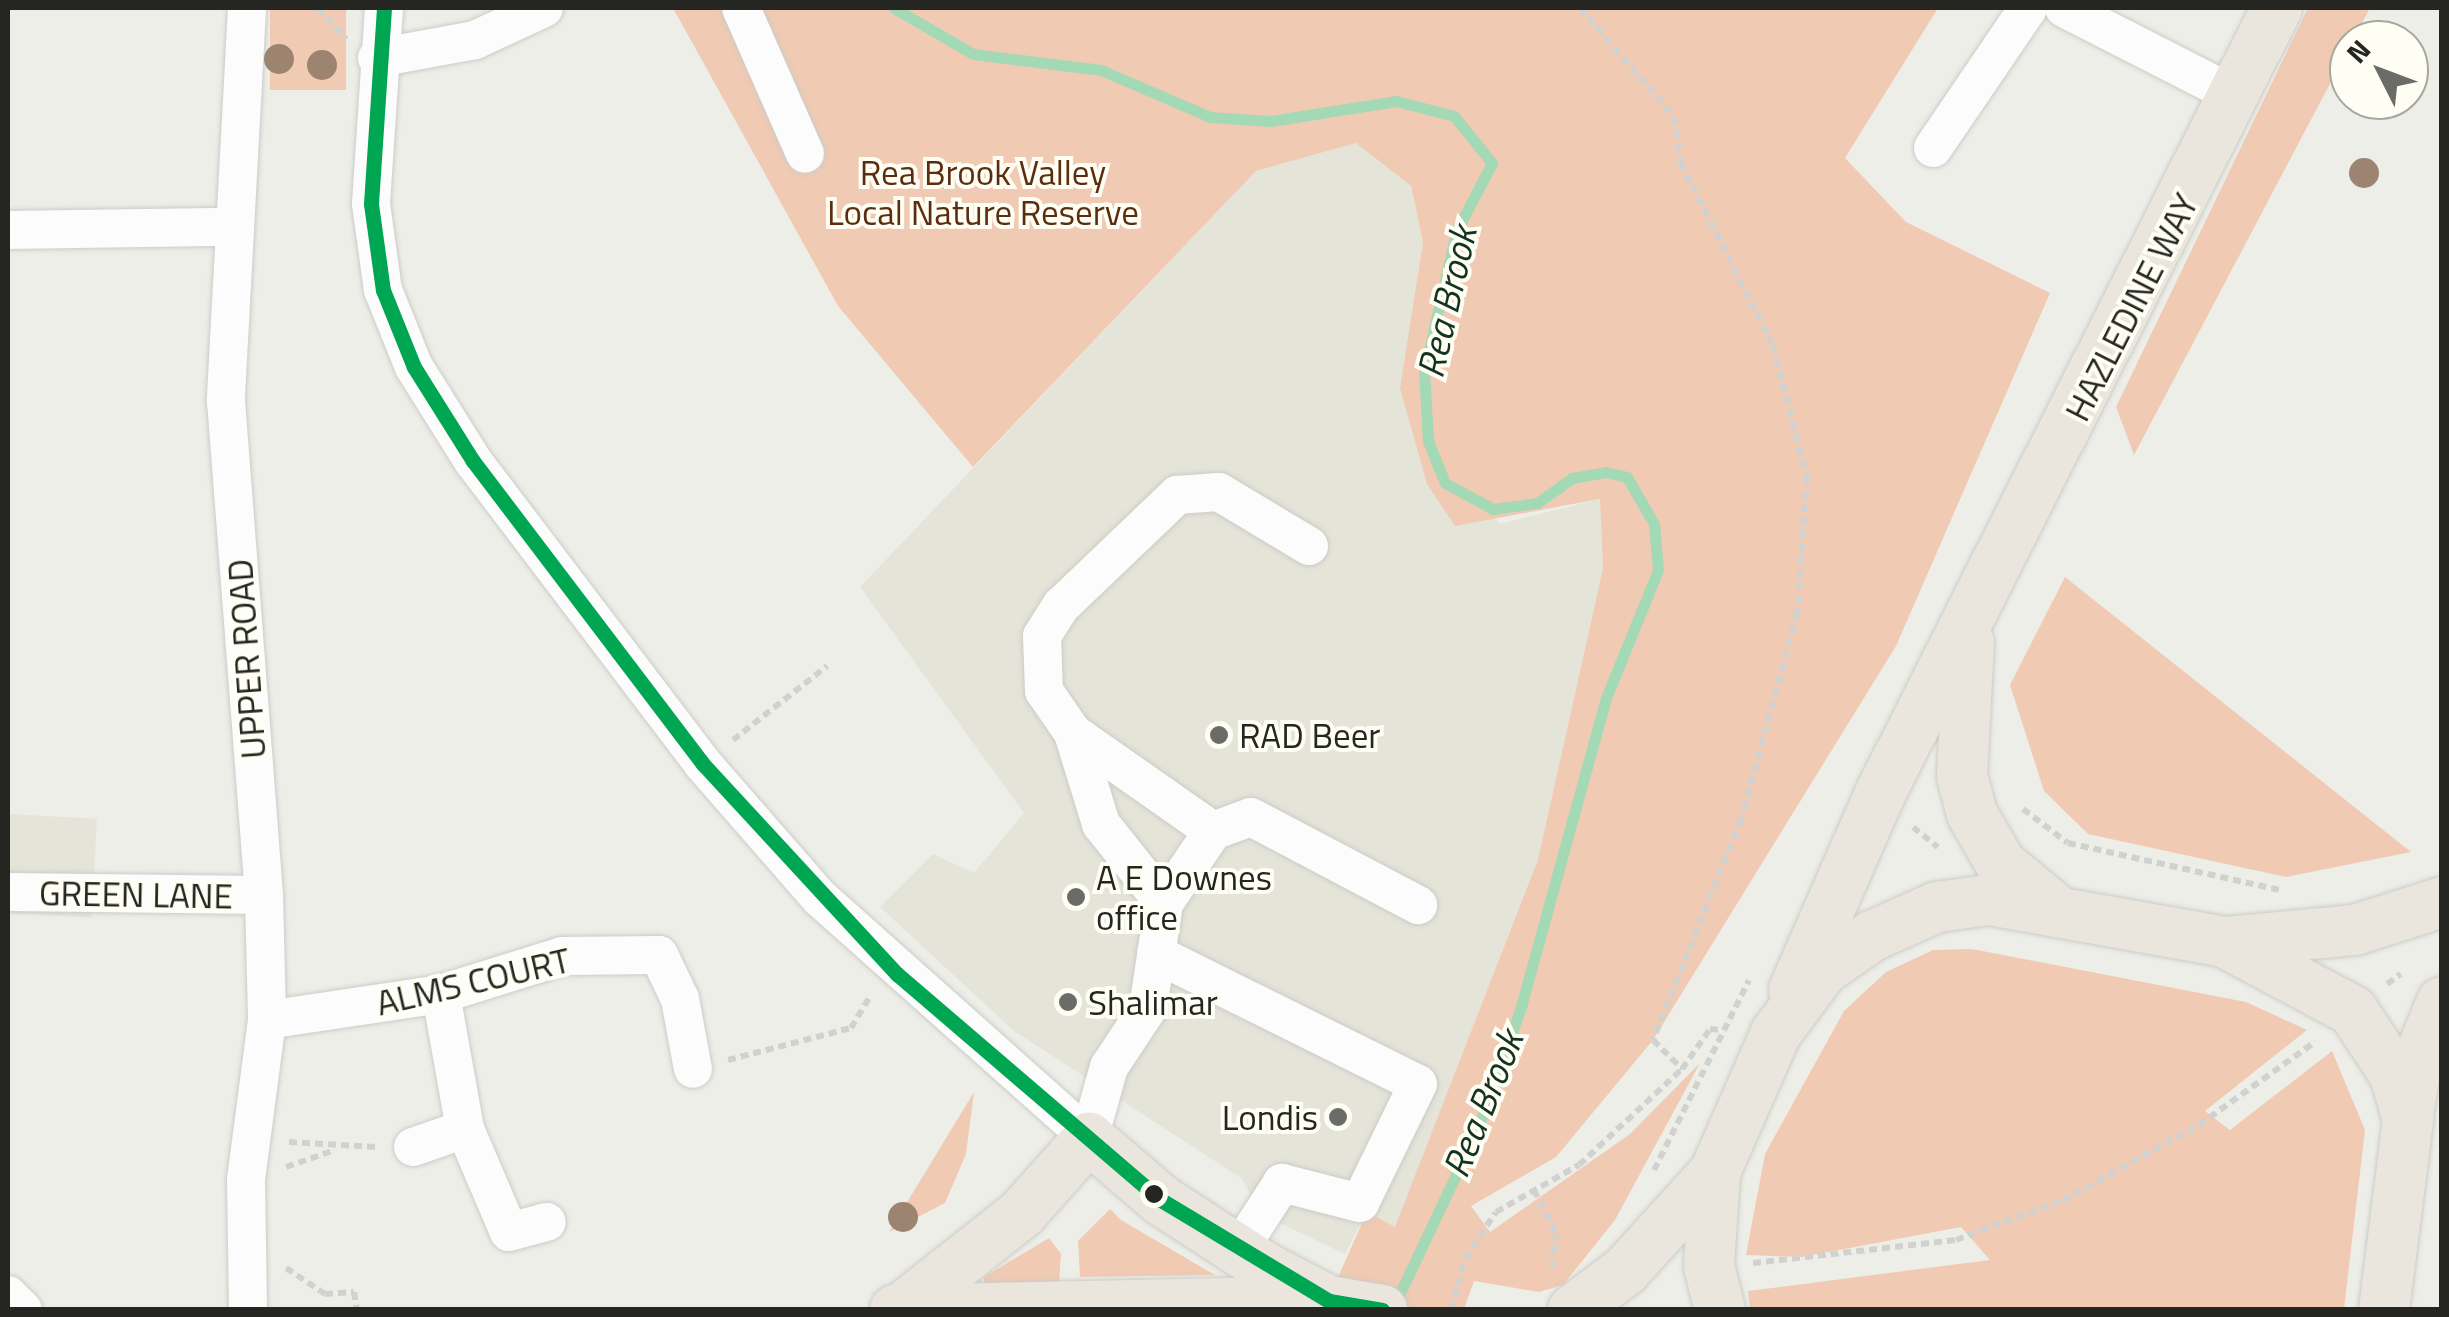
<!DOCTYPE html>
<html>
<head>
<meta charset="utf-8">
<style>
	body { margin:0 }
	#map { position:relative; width:2449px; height:1317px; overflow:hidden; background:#eeeee9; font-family:"Titillium Web",sans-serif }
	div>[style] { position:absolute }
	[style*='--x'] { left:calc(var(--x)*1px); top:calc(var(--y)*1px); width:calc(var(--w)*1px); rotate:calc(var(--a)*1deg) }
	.built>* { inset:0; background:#e4e4d8; transform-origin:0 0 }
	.green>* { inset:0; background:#f0cab3; transform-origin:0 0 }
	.stream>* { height:11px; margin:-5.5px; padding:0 5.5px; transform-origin:5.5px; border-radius:5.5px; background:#a4d9b5 }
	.path>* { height:6px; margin-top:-3px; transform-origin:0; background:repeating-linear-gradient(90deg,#d1d1d0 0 8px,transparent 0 13px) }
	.roads { filter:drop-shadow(0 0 2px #ccccc8) drop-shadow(0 0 2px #ccccc8) }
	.minor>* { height:38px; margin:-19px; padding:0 19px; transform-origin:19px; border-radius:19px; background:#fcfcfc }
	.major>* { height:50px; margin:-25px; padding:0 25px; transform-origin:25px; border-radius:25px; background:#ebe6dd }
	.bus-1>* { height:15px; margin:-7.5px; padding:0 7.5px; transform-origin:7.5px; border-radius:7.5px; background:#00a651 }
	.trees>* { width:30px; height:30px; margin:-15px; border-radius:50%; background:#9d8471 }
	.dots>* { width:28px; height:28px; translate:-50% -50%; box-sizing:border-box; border:5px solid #fffef4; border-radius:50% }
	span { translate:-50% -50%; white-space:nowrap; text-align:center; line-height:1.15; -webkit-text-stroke:8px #fffef4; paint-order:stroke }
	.park-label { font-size:35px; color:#5b2d0e }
	.street-label { font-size:35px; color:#252521 }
	.poi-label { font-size:35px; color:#252521 }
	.left { translate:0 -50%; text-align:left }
	.right { translate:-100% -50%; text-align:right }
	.water-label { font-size:38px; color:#133320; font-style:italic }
	.frame { position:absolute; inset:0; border:10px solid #252521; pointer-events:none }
	.north { position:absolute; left:2329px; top:20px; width:100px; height:100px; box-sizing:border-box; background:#fffef4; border:2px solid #a8a7a0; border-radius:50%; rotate:312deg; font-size:28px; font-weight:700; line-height:40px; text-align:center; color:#252521 }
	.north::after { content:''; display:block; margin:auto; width:35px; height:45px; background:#6b6b67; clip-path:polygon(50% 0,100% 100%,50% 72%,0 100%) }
</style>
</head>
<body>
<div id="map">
	<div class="built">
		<i style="clip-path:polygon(1356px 143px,1411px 186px,1423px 242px,1400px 389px,1500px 524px,1600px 499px,1603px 568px,1538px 858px,1395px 1228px,1367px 1212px,1345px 1254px,1263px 1215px,1241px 1178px,1014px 1031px,880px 907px,933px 854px,974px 873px,1024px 813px,860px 587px,1256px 171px)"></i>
		<i style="left:8px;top:814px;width:89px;height:99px;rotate:3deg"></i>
	</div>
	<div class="green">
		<i style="left:270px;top:8px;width:76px;height:82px"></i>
		<i style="clip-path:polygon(673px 8px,1938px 8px,1845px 158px,1906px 222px,2050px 293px,1896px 646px,1653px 1040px,1556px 1157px,1471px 1206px,1490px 1232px,1630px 1134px,1700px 1063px,1615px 1220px,1563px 1285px,1539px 1292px,1474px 1281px,1464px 1309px,1324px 1309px,1367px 1212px,1395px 1227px,1538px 859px,1603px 568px,1600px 499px,1455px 526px,1427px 484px,1400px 388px,1423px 242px,1411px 186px,1356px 143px,1256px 171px,973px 467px,838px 306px)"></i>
		<i style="clip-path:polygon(2308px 8px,2370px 8px,2134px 455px,2116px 407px)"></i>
		<i style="clip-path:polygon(2065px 577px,2411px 852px,2286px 877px,2088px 834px,2044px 791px,2010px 685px)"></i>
		<i style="clip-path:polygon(1972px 949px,2246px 1002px,2307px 1030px,2205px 1111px,2230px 1130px,2332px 1051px,2365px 1130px,2344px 1309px,1750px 1309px,1748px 1291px,1990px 1260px,1961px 1227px,1802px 1257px,1746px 1255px,1765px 1154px,1844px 1011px,1886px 972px,1933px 950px)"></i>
		<i style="clip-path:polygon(974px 1092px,966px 1154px,945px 1203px,889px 1232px)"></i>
		<i style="clip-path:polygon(1110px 1209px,1121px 1220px,1215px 1275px,1080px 1277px,1078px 1241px)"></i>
		<i style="clip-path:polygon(1049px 1238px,1061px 1254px,1059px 1281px,984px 1286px,984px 1277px)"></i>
	</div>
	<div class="stream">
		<i style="--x:894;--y:8;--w:91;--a:30.2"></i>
		<i style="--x:973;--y:54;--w:129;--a:7.1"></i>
		<i style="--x:1101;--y:70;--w:119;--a:23.3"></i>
		<i style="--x:1210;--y:117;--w:60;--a:3.8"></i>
		<i style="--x:1270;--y:121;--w:128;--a:-9"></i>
		<i style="--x:1396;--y:101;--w:60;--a:14.5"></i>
		<i style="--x:1454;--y:116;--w:60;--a:51"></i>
		<i style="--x:1492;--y:163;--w:78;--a:117.6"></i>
		<i style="--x:1456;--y:232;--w:145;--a:102.8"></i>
		<i style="--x:1424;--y:373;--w:68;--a:86.6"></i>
		<i style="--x:1428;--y:441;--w:45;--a:68"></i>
		<i style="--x:1445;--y:483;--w:55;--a:28.4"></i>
		<i style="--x:1493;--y:509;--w:44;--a:-7.8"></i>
		<i style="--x:1537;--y:503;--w:43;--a:-35.5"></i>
		<i style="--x:1572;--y:478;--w:34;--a:-10"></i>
		<i style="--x:1605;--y:472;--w:23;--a:13"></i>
		<i style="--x:1627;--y:477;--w:54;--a:60.1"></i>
		<i style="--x:1654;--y:524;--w:46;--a:85"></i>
		<i style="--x:1658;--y:570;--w:138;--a:112.1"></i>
		<i style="--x:1606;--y:698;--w:317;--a:105.4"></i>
		<i style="--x:1522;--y:1004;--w:132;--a:109.5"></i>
		<i style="--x:1478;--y:1128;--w:197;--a:115.3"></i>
	</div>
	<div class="path">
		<i style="--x:318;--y:8;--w:42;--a:47.9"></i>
		<i style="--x:1580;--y:8;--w:144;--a:49.2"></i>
		<i style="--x:1674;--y:117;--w:47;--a:81.3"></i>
		<i style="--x:1681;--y:163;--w:205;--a:63.3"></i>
		<i style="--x:1773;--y:346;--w:136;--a:75.6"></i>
		<i style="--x:1807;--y:478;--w:135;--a:94.2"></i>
		<i style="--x:1797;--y:613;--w:214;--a:105.1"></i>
		<i style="--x:1741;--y:820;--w:237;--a:111.8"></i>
		<i style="--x:1653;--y:1040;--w:41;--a:45"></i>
		<i style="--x:733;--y:740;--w:120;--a:-38.2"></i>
		<i style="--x:2023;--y:809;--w:56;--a:37.1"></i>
		<i style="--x:2068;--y:843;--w:217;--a:12.5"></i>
		<i style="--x:1913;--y:827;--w:32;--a:39"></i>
		<i style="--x:2387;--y:984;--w:17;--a:-36"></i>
		<i style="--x:728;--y:1060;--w:127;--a:-14.6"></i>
		<i style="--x:851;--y:1028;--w:37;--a:-59"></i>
		<i style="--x:289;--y:1142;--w:87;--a:3.3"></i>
		<i style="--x:286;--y:1167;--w:52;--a:-19.1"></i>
		<i style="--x:1654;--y:1170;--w:212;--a:-63.4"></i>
		<i style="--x:1534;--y:1190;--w:48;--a:62.9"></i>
		<i style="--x:1556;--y:1233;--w:39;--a:97"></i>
		<i style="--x:1753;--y:1263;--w:204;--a:-6.5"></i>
		<i style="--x:1956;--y:1240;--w:114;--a:-20.5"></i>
		<i style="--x:2063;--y:1200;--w:155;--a:-28.9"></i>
		<i style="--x:2199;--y:1125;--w:143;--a:-35.6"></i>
		<i style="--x:286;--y:1268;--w:47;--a:33.7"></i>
		<i style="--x:325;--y:1294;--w:29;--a:-4"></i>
		<i style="--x:354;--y:1292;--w:18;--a:81"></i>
		<i style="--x:1451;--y:1310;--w:54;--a:-74.9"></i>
		<i style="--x:1465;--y:1258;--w:55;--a:-56"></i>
		<i style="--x:1496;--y:1212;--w:95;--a:-29.5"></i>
		<i style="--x:1579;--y:1165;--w:141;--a:-43"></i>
		<i style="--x:1682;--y:1069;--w:49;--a:-55"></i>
		<i style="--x:1710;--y:1029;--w:13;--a:4"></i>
	</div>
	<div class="roads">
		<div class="minor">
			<i style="--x:247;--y:8;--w:394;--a:93.1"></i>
			<i style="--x:226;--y:401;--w:495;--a:85.6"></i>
			<i style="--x:264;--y:895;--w:125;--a:88.6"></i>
			<i style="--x:267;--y:1020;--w:161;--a:97.5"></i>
			<i style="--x:246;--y:1180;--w:130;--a:89.1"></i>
			<i style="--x:384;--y:8;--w:196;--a:93.8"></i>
			<i style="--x:371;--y:204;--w:87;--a:82.1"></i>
			<i style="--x:383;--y:290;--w:83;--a:68.1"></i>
			<i style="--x:414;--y:367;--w:111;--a:57.9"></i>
			<i style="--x:473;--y:461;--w:380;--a:52.8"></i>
			<i style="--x:703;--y:764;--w:178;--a:48.9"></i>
			<i style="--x:820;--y:898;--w:361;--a:41.7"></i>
			<i style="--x:1089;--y:1138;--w:74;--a:-74.3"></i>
			<i style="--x:1109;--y:1067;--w:71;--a:-56.5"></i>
			<i style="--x:1148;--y:1008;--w:106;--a:-81.3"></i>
			<i style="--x:1164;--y:903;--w:101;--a:-128.6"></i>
			<i style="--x:1101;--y:824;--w:95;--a:-107.1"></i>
			<i style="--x:1073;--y:733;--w:51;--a:-124.6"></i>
			<i style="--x:1044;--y:691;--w:55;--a:-92.1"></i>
			<i style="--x:1042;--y:636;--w:36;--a:-58"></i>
			<i style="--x:1061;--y:606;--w:161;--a:-43.7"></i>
			<i style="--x:1177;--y:495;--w:42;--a:-4.1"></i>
			<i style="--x:1219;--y:492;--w:105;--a:31"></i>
			<i style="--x:741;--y:8;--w:159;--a:66.3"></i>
			<i style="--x:2064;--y:8;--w:193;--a:27.1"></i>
			<i style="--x:377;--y:58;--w:100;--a:-10.4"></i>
			<i style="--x:475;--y:40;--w:76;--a:-24.9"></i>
			<i style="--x:1933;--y:148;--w:169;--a:-55.8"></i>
			<i style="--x:8;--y:230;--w:223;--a:-0.8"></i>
			<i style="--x:1073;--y:733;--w:171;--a:35"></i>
			<i style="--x:1213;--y:831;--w:87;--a:124.2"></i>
			<i style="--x:1213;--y:831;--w:40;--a:-20.2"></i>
			<i style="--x:1251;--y:817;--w:189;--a:27.8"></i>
			<i style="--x:8;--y:892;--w:256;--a:0.7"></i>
			<i style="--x:1156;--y:954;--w:292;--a:26.4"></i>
			<i style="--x:1418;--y:1084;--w:132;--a:116"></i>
			<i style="--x:1360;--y:1203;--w:81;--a:-165.6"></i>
			<i style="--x:1282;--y:1183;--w:81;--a:122.9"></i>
			<i style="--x:267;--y:1020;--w:176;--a:-8.5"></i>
			<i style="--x:441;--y:994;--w:127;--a:-17.4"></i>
			<i style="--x:562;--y:956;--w:97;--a:-0.6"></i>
			<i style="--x:659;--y:955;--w:49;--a:64.5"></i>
			<i style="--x:680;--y:999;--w:71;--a:79.5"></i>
			<i style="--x:465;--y:1129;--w:112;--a:66.9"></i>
			<i style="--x:509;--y:1232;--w:39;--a:-15"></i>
			<i style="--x:413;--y:1147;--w:55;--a:-19.1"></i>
			<i style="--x:465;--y:1129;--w:137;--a:-100.1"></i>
			<i style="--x:8;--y:1295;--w:21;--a:45"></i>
		</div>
		<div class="major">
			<i style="--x:1969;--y:642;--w:134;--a:93"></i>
			<i style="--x:1962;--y:776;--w:39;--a:75"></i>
			<i style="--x:1972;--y:814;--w:58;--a:59.9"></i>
			<i style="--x:2001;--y:864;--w:66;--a:39.5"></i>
			<i style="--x:2227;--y:942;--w:129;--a:-5.4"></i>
			<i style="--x:2355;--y:930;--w:91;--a:-17.8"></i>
			<i style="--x:1794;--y:990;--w:214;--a:-66.3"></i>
			<i style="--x:1880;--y:794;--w:881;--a:-63.2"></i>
			<i style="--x:2408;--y:1115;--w:51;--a:-80.9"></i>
			<i style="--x:2416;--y:1065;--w:68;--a:-67.6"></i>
			<i style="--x:901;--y:1309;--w:154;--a:-38.4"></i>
			<i style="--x:1022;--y:1213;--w:101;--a:-48.2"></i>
			<i style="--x:1089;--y:1138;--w:95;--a:40.7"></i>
			<i style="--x:1161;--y:1200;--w:123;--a:33"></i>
			<i style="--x:1264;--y:1267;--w:73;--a:27.6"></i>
			<i style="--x:1329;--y:1301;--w:54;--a:9.6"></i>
			<i style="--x:895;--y:1310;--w:429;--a:-1.2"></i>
			<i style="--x:1573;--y:1310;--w:65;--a:-36.9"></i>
			<i style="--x:1625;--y:1271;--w:134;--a:-47.7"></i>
			<i style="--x:1720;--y:1310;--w:45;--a:-104"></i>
			<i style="--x:1709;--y:1266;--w:94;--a:-86.3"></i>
			<i style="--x:1715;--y:1172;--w:152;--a:-66.3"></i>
			<i style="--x:1776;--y:1033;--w:79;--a:-53.3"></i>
			<i style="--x:1823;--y:970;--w:60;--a:-34.8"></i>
			<i style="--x:1872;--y:936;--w:71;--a:-24"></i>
			<i style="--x:1937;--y:907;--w:52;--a:-7.7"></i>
			<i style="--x:1989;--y:900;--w:239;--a:10.1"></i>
			<i style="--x:2224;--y:942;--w:146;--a:28.1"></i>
			<i style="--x:2353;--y:1011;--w:77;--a:56.7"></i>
			<i style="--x:2395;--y:1075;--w:47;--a:73.9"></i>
			<i style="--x:2408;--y:1120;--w:192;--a:97.2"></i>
		</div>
	</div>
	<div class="bus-1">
		<i style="--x:384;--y:8;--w:196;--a:93.8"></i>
		<i style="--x:371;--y:204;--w:87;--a:82.1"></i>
		<i style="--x:383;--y:290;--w:83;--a:68.1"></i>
		<i style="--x:414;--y:367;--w:111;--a:57.9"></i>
		<i style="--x:473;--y:461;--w:380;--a:52.8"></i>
		<i style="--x:703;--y:764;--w:286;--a:47.3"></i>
		<i style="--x:897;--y:974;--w:348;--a:40.6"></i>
		<i style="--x:1161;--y:1200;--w:196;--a:31"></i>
		<i style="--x:1329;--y:1301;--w:54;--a:9.6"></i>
	</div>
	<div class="trees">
		<i style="left:279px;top:59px"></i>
		<i style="left:322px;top:65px"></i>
		<i style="left:2364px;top:173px"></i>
		<i style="left:903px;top:1217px"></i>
	</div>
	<div class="dots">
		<i style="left:1219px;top:735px;background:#6b6b67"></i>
		<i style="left:1076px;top:897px;background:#6b6b67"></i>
		<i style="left:1068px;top:1002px;background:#6b6b67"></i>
		<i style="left:1338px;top:1117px;background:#6b6b67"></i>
		<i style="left:1154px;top:1194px;background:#252521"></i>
	</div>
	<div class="park-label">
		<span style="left:983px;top:192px">Rea Brook Valley<br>Local Nature Reserve</span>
	</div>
	<div class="street-label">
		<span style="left:2131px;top:307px;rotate:-63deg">HAZLEDINE WAY</span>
		<span style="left:246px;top:659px;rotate:-94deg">UPPER ROAD</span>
		<span style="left:136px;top:894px;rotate:1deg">GREEN LANE</span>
		<span style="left:473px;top:981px;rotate:-13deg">ALMS COURT</span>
	</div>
	<div class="poi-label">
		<span class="left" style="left:1239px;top:735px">RAD Beer</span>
		<span class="left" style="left:1096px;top:897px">A E Downes<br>office</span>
		<span class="left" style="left:1088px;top:1002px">Shalimar</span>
		<span class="right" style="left:1318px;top:1117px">Londis</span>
	</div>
	<div class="water-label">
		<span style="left:1447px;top:302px;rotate:-77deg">Rea Brook</span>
		<span style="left:1483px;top:1104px;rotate:-68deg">Rea Brook</span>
	</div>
	<div class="frame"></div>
	<div class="north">N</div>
</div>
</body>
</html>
